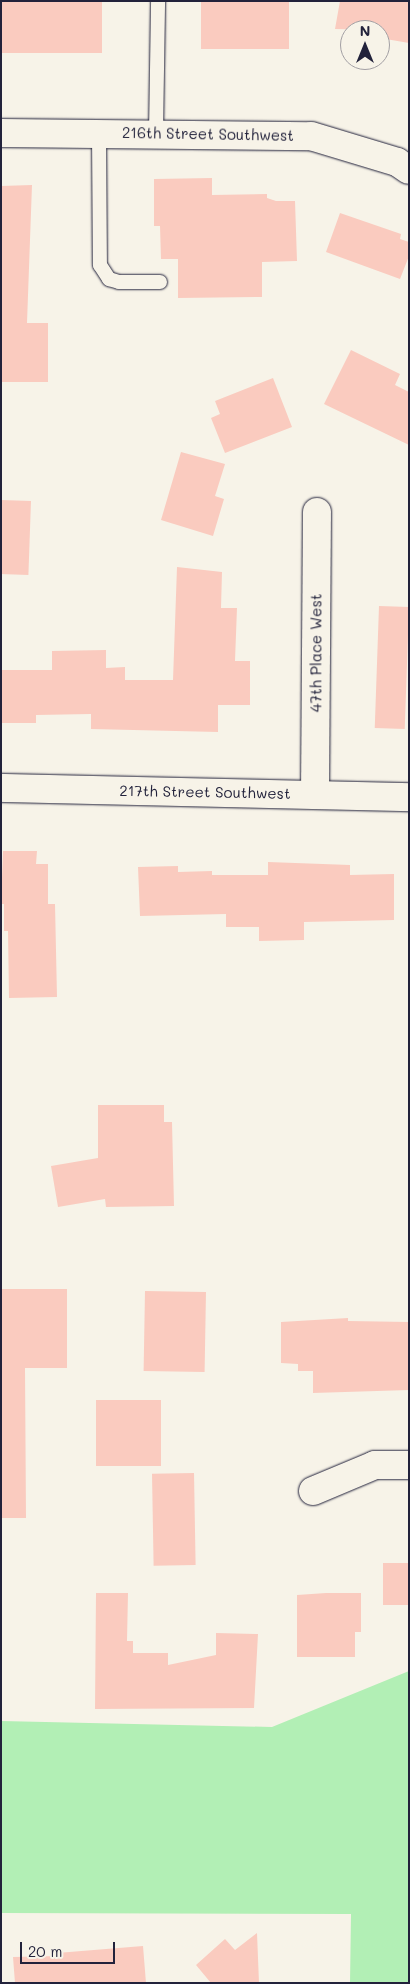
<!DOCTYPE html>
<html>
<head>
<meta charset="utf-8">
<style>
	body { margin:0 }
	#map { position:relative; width:410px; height:1984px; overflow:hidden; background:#f7f3e8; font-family:Mali,sans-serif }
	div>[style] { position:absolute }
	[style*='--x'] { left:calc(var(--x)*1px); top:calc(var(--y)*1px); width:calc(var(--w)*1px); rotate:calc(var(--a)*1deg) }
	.green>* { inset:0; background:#b2efb5 }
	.building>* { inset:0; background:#facbbf; transform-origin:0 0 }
	.roads { filter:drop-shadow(0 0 1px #22223b) drop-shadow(0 0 1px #22223b) }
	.service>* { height:14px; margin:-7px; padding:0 7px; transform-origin:7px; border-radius:7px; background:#f7f3e8 }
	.minor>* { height:28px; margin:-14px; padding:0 14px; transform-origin:14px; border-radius:14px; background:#f7f3e8 }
	.tertiary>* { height:28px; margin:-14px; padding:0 14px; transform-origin:14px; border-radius:14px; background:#f7f3e8 }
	span { translate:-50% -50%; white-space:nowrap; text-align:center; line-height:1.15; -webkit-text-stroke:4px #f7f3e8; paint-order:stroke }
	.street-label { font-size:15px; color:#22223b }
	.frame { position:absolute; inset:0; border:2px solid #22223b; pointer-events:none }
	.north { position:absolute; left:340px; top:20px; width:50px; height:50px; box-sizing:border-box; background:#f7f3e8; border:1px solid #a29fa3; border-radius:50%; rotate:0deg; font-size:14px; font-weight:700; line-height:20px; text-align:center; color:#22223b }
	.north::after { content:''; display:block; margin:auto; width:18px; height:22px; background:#22223b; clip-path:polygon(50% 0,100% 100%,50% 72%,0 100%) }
	.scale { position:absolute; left:20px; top:1942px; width:95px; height:22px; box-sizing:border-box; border:2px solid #22223b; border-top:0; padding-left:6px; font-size:15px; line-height:18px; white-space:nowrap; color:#22223b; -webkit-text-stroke:4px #f7f3e8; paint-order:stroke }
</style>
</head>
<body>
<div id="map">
	<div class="green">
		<i style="clip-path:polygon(409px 1671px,409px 1983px,350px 1983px,351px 1914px,1px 1913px,1px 1721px,272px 1727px)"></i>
	</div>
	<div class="building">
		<i style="left:1px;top:1px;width:101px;height:52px"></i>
		<i style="left:201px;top:1px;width:88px;height:48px"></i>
		<i style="clip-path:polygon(340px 1px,409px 1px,409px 43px,380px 38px,380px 30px,335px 29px)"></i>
		<i style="clip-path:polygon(212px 178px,212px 195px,267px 194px,267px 198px,276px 201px,295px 201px,297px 261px,262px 262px,262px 297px,178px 298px,178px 259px,161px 259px,160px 226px,154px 226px,154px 179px)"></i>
		<i style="clip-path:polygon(32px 185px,27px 323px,48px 323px,48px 382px,1px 382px,1px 186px)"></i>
		<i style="clip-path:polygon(340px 213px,401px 234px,400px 239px,409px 242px,409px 256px,400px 279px,326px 252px)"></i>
		<i style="clip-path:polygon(351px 350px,400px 374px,395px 385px,409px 392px,409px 445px,324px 404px)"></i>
		<i style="clip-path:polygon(273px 378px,292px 427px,225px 453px,211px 418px,220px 414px,215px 401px)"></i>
		<i style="clip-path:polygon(181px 452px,225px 464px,215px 496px,224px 499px,213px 536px,161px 520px)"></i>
		<i style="left:1px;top:500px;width:30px;height:74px;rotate:2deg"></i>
		<i style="clip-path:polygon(177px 567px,222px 572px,221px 608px,237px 608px,235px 661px,250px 661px,250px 705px,218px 705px,218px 732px,91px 729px,91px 714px,36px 715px,36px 723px,1px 723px,1px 670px,52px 670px,52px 651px,106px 650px,106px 668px,125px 667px,125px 680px,173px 680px)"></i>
		<i style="left:379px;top:606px;width:30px;height:122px;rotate:2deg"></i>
		<i style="clip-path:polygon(3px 851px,37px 851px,36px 864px,48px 864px,48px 904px,55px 904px,57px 997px,9px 998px,8px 931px,4px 931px,4px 904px,1px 904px)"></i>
		<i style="clip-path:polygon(268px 862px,350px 865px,350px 875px,394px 874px,394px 920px,304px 922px,304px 940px,259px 941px,259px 927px,226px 927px,226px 914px,140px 916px,138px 867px,178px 866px,178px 872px,212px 871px,212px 875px,268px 875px)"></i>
		<i style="clip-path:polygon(98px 1105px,164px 1105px,164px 1122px,172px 1122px,174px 1206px,106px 1207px,105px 1199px,58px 1207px,51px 1166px,98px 1158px)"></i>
		<i style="clip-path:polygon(1px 1289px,67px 1289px,67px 1368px,25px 1368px,26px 1518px,1px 1518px)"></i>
		<i style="left:145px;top:1291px;width:61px;height:80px;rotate:1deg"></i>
		<i style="clip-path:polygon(348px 1318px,348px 1321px,409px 1322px,409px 1390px,313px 1393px,313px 1371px,298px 1371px,298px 1364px,281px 1363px,281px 1322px)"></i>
		<i style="left:96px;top:1400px;width:65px;height:66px"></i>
		<i style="left:194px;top:1473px;width:92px;height:42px;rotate:89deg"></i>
		<i style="left:409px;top:1563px;width:42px;height:26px;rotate:90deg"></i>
		<i style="clip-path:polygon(96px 1593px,128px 1593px,127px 1641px,133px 1641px,133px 1653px,168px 1653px,168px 1665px,216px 1655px,216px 1633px,258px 1634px,254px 1708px,95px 1709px)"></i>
		<i style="clip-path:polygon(326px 1593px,361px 1593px,361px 1632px,355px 1632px,355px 1657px,297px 1657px,297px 1595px)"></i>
		<i style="clip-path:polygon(257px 1933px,259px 1983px,211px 1983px,196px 1965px,225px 1939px,235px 1950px)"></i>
		<i style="clip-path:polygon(143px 1946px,146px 1983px,15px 1983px,13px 1957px,57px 1956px,57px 1953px)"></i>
	</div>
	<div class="roads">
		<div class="service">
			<i style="--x:99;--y:133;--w:132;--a:89.6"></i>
			<i style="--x:100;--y:265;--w:17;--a:57"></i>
			<i style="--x:109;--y:279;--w:10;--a:17"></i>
			<i style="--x:119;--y:282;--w:41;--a:0"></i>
			<i style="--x:156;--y:133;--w:132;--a:-89.1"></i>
		</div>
		<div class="minor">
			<i style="--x:1;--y:788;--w:408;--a:1.3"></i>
			<i style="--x:315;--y:795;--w:283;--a:-89.6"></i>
			<i style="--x:313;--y:1491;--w:67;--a:-22.8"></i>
			<i style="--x:375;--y:1465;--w:34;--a:0"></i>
		</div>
		<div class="tertiary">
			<i style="--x:1;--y:133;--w:310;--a:0.6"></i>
			<i style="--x:311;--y:136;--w:90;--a:16.8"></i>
			<i style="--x:397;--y:162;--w:14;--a:34"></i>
		</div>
	</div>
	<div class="street-label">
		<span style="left:208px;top:134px;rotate:1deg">216th Street Southwest</span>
		<span style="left:316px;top:653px;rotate:-90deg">47th Place West</span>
		<span style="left:205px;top:792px;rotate:1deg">217th Street Southwest</span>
	</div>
	<div class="frame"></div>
	<div class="north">N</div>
	<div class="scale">20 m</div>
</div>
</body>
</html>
